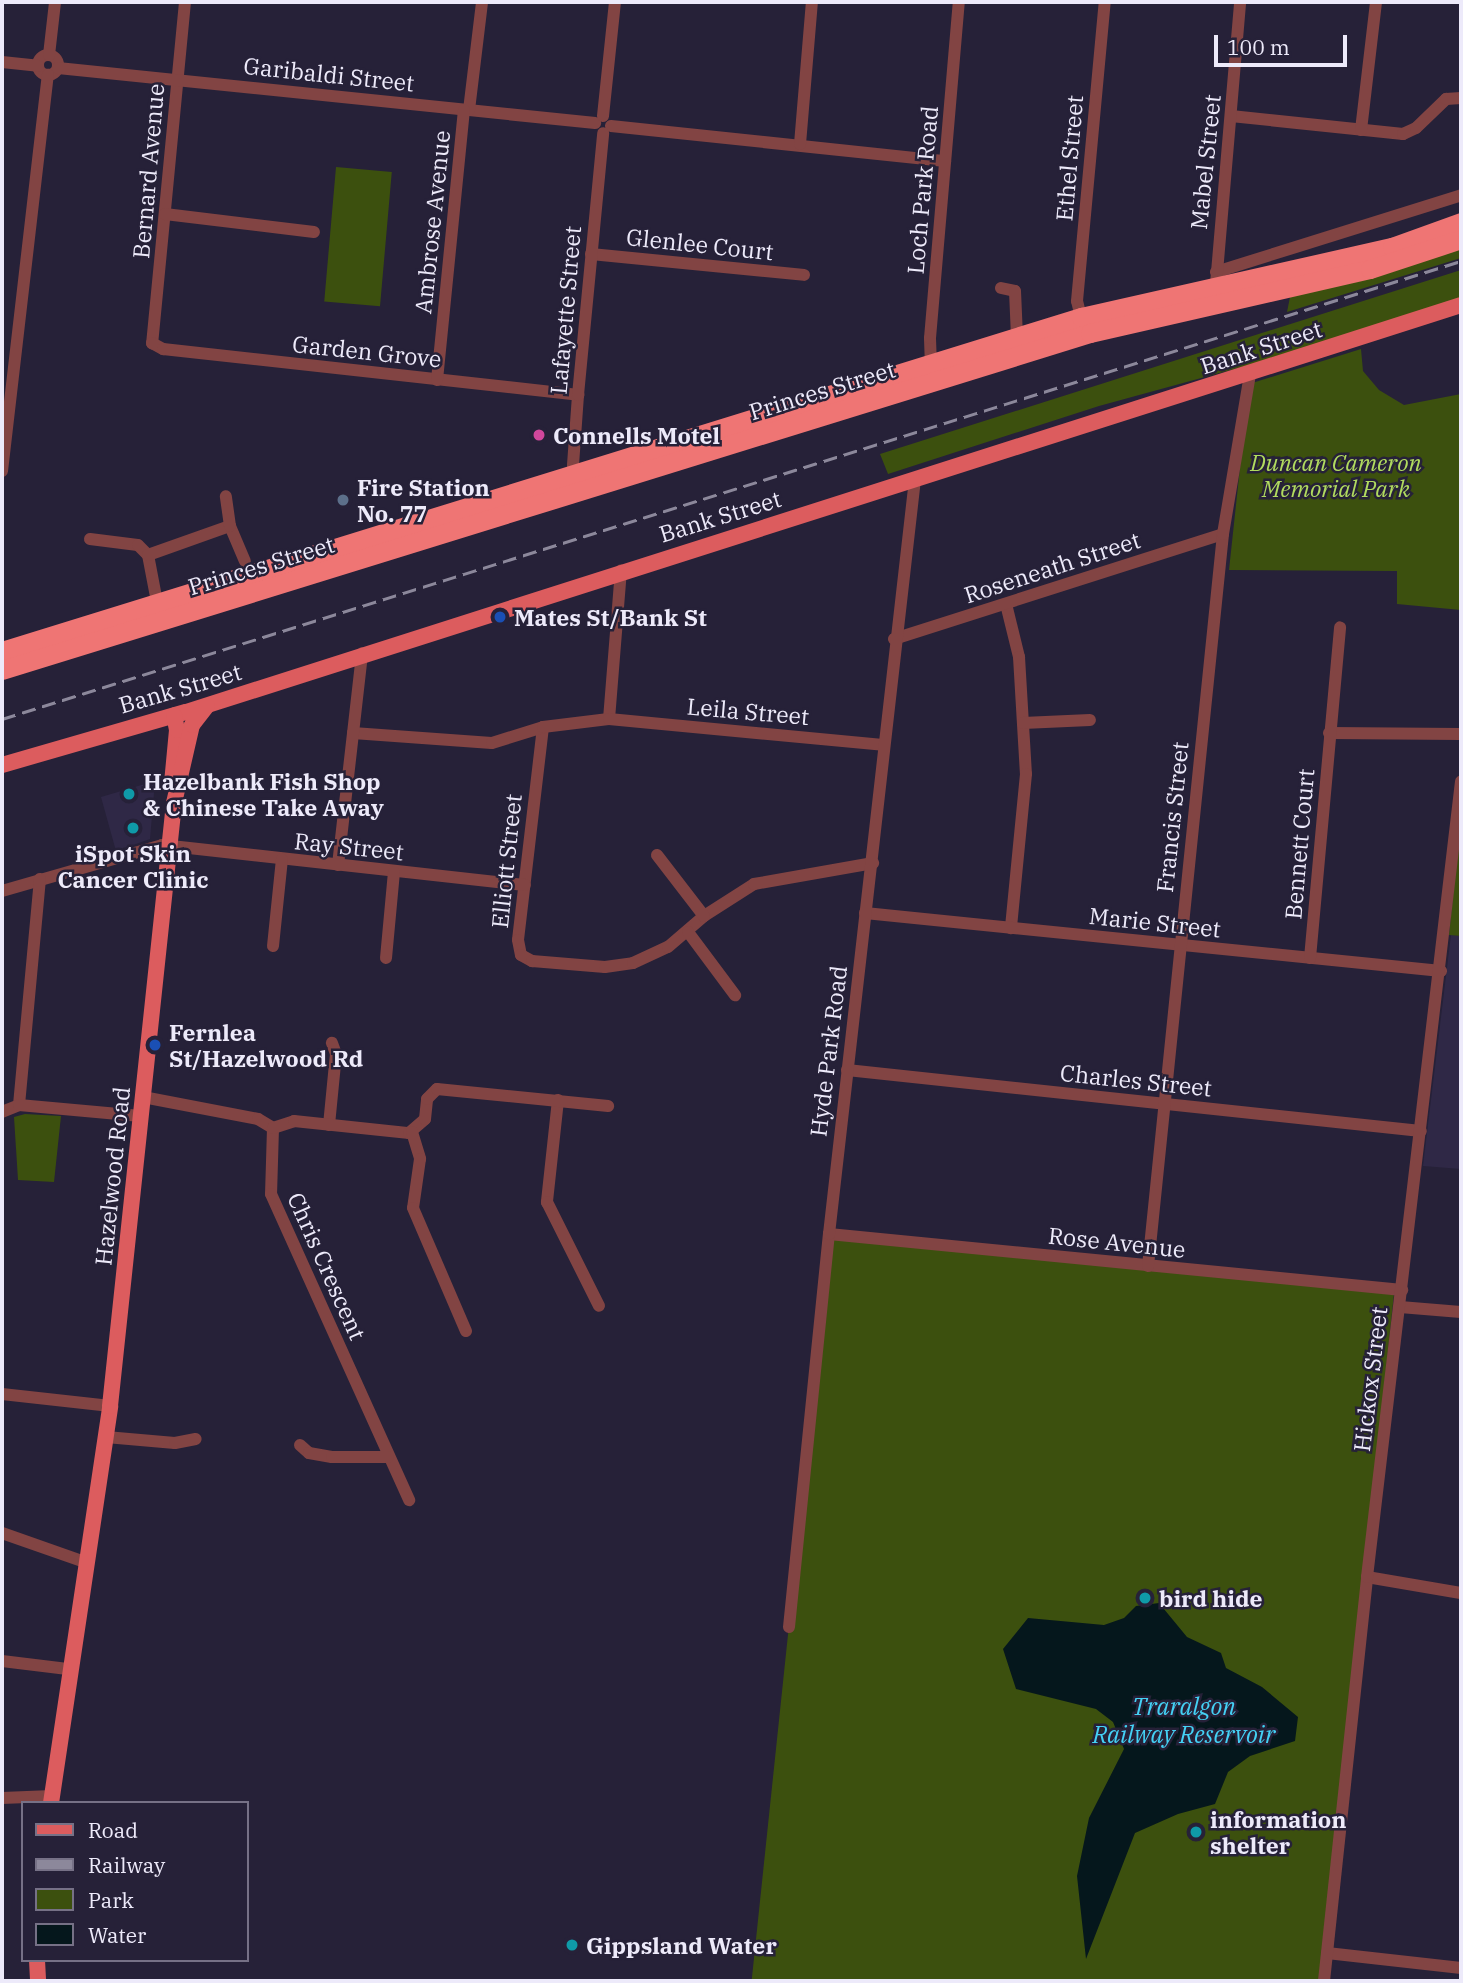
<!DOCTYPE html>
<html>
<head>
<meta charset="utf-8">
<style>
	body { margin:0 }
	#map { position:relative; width:1463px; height:1983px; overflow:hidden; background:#262138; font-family:"IBM Plex Serif",serif }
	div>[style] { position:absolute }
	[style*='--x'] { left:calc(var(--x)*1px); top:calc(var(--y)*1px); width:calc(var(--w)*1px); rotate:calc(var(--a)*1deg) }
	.built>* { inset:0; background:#2f2846 }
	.green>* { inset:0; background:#3c500e; transform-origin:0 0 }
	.water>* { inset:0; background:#05171c }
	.minor>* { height:12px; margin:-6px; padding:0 6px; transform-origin:6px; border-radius:6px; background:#824443 }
	.minor>.ring { margin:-6px; padding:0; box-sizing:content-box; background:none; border:12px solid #824443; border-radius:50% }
	.major>* { height:16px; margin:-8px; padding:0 8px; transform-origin:8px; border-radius:8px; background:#dc5c5e }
	.highway>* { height:19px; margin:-9.5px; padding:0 9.5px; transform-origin:9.5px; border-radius:9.5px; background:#ef7574 }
	.rail>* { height:2.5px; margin-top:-1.25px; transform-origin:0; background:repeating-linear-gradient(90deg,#8c889b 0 14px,transparent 0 21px) }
	.dots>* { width:19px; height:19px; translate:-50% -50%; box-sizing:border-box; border:4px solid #262138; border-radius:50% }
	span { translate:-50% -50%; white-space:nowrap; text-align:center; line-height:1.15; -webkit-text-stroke:5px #262138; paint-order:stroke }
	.street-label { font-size:23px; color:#edeafa }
	.poi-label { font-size:23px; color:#edeafa; font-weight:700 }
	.left { translate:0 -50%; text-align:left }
	.park-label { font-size:23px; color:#b1db5f; font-style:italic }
	.water-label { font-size:24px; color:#44d1f5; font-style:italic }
	.frame { position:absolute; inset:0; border:4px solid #edeafa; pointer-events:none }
	.legend { position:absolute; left:21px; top:1801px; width:228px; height:161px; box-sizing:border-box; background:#262138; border:2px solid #767186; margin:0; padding:9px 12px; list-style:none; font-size:21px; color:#edeafa }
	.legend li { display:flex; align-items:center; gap:14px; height:35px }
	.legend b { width:35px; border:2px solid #767186 }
	.scale { position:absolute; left:1214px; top:35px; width:133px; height:32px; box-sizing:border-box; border:4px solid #edeafa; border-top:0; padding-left:9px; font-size:21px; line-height:24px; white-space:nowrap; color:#edeafa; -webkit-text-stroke:5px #262138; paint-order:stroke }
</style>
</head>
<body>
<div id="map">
	<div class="built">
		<i style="clip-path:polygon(155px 781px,150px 839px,116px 851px,101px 797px)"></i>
		<i style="clip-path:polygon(1451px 935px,1461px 936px,1461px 1169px,1423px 1166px)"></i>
	</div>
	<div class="green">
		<i style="left:336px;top:167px;width:56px;height:135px;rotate:5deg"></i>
		<i style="clip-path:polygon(1461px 246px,1461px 258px,1287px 312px,1291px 292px)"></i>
		<i style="clip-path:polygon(1461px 270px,1461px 298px,1267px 360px,1099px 406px,888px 474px,880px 454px)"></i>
		<i style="clip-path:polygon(1361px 349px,1363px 371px,1379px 390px,1404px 405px,1461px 394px,1461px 610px,1397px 604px,1397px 571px,1229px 570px,1249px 384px)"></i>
		<i style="clip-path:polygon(1461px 818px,1461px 936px,1449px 935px)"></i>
		<i style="clip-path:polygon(25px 1114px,61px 1116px,54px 1182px,18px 1180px,14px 1117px)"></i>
		<i style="left:830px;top:1235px;width:567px;height:750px;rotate:6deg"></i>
	</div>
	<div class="water">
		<i style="clip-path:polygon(1159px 1603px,1187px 1637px,1221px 1653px,1226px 1668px,1262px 1687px,1298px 1717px,1295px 1741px,1250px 1756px,1228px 1772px,1215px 1804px,1178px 1814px,1135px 1833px,1086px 1959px,1077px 1876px,1089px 1818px,1124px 1749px,1113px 1722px,1096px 1709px,1016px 1689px,1003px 1649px,1028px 1618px,1104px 1625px,1124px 1618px,1136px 1606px)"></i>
	</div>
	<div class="minor">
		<i style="--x:185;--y:2;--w:343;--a:95.5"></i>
		<i style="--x:152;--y:343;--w:13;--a:29"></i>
		<i style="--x:163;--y:349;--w:418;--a:6.3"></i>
		<i class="ring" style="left:38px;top:55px;width:8px;height:8px"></i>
		<i style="--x:49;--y:55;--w:53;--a:-83.5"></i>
		<i style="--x:2;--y:62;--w:36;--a:6"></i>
		<i style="--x:58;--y:68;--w:540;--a:5.85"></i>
		<i style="--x:469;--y:110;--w:109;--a:-83.1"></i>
		<i style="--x:603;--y:116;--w:115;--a:-84"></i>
		<i style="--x:1231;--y:116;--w:173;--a:6"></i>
		<i style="--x:1403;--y:134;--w:14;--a:-25"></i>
		<i style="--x:1416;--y:128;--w:42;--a:-44"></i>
		<i style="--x:1446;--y:99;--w:15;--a:-4"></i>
		<i style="--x:611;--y:126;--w:336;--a:6"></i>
		<i style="--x:1361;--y:130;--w:129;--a:-83.3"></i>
		<i style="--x:800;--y:144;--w:143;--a:-85.2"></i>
		<i style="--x:165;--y:214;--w:150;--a:6.9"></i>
		<i style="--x:591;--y:254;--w:214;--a:5.6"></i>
		<i style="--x:1216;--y:272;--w:257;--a:-17.4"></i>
		<i style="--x:1216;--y:284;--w:283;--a:-85.1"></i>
		<i style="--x:1001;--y:288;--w:14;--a:12"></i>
		<i style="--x:1015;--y:291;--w:45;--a:87.5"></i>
		<i style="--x:1081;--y:317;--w:16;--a:-104"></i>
		<i style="--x:1077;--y:301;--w:300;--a:-84.7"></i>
		<i style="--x:931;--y:367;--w:29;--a:-92"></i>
		<i style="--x:930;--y:338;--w:337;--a:-85.1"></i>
		<i style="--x:437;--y:380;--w:271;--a:-84.3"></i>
		<i style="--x:2;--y:471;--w:399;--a:-83.4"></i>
		<i style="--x:577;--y:481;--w:16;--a:-104"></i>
		<i style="--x:573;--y:465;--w:70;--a:-85.9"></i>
		<i style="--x:578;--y:395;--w:263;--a:-84.5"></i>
		<i style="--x:230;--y:526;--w:38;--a:67"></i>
		<i style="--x:90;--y:539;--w:48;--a:7.1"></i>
		<i style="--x:138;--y:545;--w:14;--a:45"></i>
		<i style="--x:157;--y:602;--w:48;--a:-100.8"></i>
		<i style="--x:148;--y:555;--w:87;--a:-19.5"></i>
		<i style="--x:230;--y:526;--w:30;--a:-98"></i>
		<i style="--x:1006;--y:604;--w:55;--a:76.2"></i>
		<i style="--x:1019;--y:657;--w:117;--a:86.6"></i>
		<i style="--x:1026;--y:774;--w:155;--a:95.6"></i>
		<i style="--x:894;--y:639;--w:345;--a:-17.7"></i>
		<i style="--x:609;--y:719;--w:149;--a:-85.4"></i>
		<i style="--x:1023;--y:723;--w:67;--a:-2.6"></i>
		<i style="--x:543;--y:727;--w:214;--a:96.7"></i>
		<i style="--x:518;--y:940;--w:15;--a:79"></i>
		<i style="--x:521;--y:955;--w:13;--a:29"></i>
		<i style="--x:532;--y:961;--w:73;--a:4.7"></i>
		<i style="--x:605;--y:967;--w:28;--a:-8"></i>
		<i style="--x:633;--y:963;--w:38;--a:-25"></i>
		<i style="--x:668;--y:947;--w:48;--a:-40.7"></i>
		<i style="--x:704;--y:916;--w:59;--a:-32.6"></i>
		<i style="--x:754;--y:884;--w:121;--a:-10"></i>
		<i style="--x:353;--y:733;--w:139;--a:4.1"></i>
		<i style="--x:492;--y:743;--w:53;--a:-17.4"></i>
		<i style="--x:543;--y:727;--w:66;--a:-6.9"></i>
		<i style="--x:609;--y:719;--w:275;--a:5.4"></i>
		<i style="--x:1329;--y:733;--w:132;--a:0.4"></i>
		<i style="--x:657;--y:855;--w:77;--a:52.4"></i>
		<i style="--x:338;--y:865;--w:213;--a:-83.5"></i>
		<i style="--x:2;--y:891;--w:166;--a:-16"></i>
		<i style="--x:162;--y:845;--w:365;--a:6.3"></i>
		<i style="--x:865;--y:913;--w:579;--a:5.75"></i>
		<i style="--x:688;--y:932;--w:79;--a:53.3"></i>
		<i style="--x:273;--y:946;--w:87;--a:-84.1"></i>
		<i style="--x:386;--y:958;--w:86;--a:-84.7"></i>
		<i style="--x:1310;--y:958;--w:332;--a:-84.8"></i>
		<i style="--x:847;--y:1070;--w:577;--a:6.07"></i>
		<i style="--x:143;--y:1097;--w:117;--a:10.8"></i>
		<i style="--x:258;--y:1119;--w:17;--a:31"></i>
		<i style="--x:273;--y:1128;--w:66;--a:91.7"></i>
		<i style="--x:271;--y:1194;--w:336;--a:65.7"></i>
		<i style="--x:558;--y:1100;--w:103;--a:96.2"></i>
		<i style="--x:547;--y:1202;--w:116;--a:63.4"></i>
		<i style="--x:19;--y:1105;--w:227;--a:-84.7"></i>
		<i style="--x:2;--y:1112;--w:18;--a:-22"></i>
		<i style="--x:19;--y:1105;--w:122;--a:5.2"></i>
		<i style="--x:329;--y:1125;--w:71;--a:-84.4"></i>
		<i style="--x:336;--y:1054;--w:12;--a:-110"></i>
		<i style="--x:273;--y:1128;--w:22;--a:-18"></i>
		<i style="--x:294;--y:1121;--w:116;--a:6"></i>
		<i style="--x:409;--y:1133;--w:21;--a:-41"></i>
		<i style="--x:425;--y:1119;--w:20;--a:-84"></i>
		<i style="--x:427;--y:1099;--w:14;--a:-45"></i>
		<i style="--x:437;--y:1089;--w:172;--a:5.7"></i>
		<i style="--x:412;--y:1132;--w:28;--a:73"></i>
		<i style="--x:420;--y:1159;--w:49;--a:98.1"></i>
		<i style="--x:413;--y:1208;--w:134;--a:66.7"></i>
		<i style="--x:829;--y:1234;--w:576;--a:5.58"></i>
		<i style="--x:1148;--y:1266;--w:736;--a:-84.15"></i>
		<i style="--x:1223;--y:534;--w:162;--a:-80.4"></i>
		<i style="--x:1400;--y:1307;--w:61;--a:4.7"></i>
		<i style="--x:2;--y:1394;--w:109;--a:6.3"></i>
		<i style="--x:106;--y:1437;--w:69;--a:5"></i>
		<i style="--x:175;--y:1443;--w:21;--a:-11"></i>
		<i style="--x:300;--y:1445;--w:12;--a:42"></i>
		<i style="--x:309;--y:1453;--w:23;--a:10"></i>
		<i style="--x:332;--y:1457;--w:56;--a:0"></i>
		<i style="--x:2;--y:1533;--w:88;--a:19.3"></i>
		<i style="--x:1367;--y:1577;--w:95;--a:9.7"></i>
		<i style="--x:789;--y:1627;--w:395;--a:-84.2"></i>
		<i style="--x:829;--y:1234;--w:760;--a:-83.5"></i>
		<i style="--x:2;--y:1661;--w:66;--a:6.9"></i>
		<i style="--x:2;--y:1798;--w:50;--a:-2.3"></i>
		<i style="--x:1327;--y:1953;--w:135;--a:6.4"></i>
		<i style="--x:1324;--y:1981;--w:406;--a:-83.9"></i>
		<i style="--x:1367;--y:1577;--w:801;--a:-83.26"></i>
	</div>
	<div class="major">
		<i style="--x:2;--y:765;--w:191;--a:-16.1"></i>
		<i style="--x:186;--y:712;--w:1338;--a:-17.7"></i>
		<i style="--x:172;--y:783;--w:53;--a:-84.6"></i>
		<i style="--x:177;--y:730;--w:15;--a:-101"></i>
		<i style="--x:51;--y:1803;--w:401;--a:-81.5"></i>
		<i style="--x:110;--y:1406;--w:606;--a:-83.94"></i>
		<i style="--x:174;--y:803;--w:80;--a:-77"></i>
		<i style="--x:192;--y:725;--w:24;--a:-52"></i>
		<i style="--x:37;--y:1960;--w:21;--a:87"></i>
	</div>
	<div class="highway">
		<i style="--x:2;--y:651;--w:1130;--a:-17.2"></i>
		<i style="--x:1081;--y:317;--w:319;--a:-12.7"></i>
		<i style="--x:1392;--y:247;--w:73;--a:-19.9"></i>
		<i style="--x:2;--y:670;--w:1139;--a:-17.21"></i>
		<i style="--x:1090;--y:333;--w:287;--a:-12.9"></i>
		<i style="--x:1370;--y:269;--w:96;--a:-18.2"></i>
	</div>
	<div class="rail">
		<i style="--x:2;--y:719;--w:1529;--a:-17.43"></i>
	</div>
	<div class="dots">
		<i style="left:539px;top:435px;background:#d1479c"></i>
		<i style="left:343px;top:500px;background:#5c6f8a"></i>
		<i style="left:500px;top:617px;background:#1a4fb4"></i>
		<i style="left:129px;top:794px;background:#0f9aa8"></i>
		<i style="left:133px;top:828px;background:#0f9aa8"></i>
		<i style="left:155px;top:1045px;background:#1a4fb4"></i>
		<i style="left:1145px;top:1598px;background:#0f9aa8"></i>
		<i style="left:1196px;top:1832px;background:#0f9aa8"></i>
		<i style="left:572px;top:1945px;background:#0f9aa8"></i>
	</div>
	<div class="street-label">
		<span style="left:329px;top:74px;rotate:6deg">Garibaldi Street</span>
		<span style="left:1069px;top:158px;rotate:-85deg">Ethel Street</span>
		<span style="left:1205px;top:162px;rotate:-84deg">Mabel Street</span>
		<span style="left:148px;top:171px;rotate:-85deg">Bernard Avenue</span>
		<span style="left:922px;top:190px;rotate:-85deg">Loch Park Road</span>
		<span style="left:432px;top:222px;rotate:-84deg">Ambrose Avenue</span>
		<span style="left:700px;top:244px;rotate:6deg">Glenlee Court</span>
		<span style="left:565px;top:310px;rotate:-85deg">Lafayette Street</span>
		<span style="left:1261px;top:347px;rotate:-18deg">Bank Street</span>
		<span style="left:367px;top:351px;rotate:6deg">Garden Grove</span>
		<span style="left:822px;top:390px;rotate:-17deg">Princes Street</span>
		<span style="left:720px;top:516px;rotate:-17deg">Bank Street</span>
		<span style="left:261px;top:565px;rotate:-17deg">Princes Street</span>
		<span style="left:1052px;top:567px;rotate:-18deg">Roseneath Street</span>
		<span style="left:180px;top:688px;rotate:-16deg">Bank Street</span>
		<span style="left:748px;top:711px;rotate:5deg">Leila Street</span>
		<span style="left:1172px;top:817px;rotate:-84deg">Francis Street</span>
		<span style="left:1299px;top:844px;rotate:-85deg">Bennett Court</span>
		<span style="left:349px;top:846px;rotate:6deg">Ray Street</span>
		<span style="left:506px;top:861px;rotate:-84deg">Elliott Street</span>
		<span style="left:1155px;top:922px;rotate:6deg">Marie Street</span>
		<span style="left:828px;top:1051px;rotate:-83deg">Hyde Park Road</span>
		<span style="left:1136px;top:1080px;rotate:6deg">Charles Street</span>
		<span style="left:112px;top:1176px;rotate:-84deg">Hazelwood Road</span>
		<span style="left:1117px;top:1242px;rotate:6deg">Rose Avenue</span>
		<span style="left:327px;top:1266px;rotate:66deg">Chris Crescent</span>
		<span style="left:1370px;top:1379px;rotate:-83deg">Hickox Street</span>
	</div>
	<div class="poi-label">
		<span class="left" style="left:553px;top:435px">Connells Motel</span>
		<span class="left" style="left:357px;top:500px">Fire Station<br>No. 77</span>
		<span class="left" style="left:514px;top:617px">Mates St/Bank St</span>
		<span class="left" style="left:143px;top:794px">Hazelbank Fish Shop<br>&amp; Chinese Take Away</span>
		<span style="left:133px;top:866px">iSpot Skin<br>Cancer Clinic</span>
		<span class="left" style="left:169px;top:1045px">Fernlea<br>St/Hazelwood Rd</span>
		<span class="left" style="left:1159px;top:1598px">bird hide</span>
		<span class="left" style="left:1210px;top:1832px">information<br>shelter</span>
		<span class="left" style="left:586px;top:1945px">Gippsland Water</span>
	</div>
	<div class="park-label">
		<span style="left:1336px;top:475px">Duncan Cameron<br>Memorial Park</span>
	</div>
	<div class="water-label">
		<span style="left:1184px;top:1721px">Traralgon<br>Railway Reservoir</span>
	</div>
	<div class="frame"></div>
	<ul class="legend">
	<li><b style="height:9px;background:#dc5c5e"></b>Road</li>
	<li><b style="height:9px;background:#8c889b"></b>Railway</li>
	<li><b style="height:19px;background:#3c500e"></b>Park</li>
	<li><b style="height:19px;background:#05171c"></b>Water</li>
	</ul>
	<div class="scale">100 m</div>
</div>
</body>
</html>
